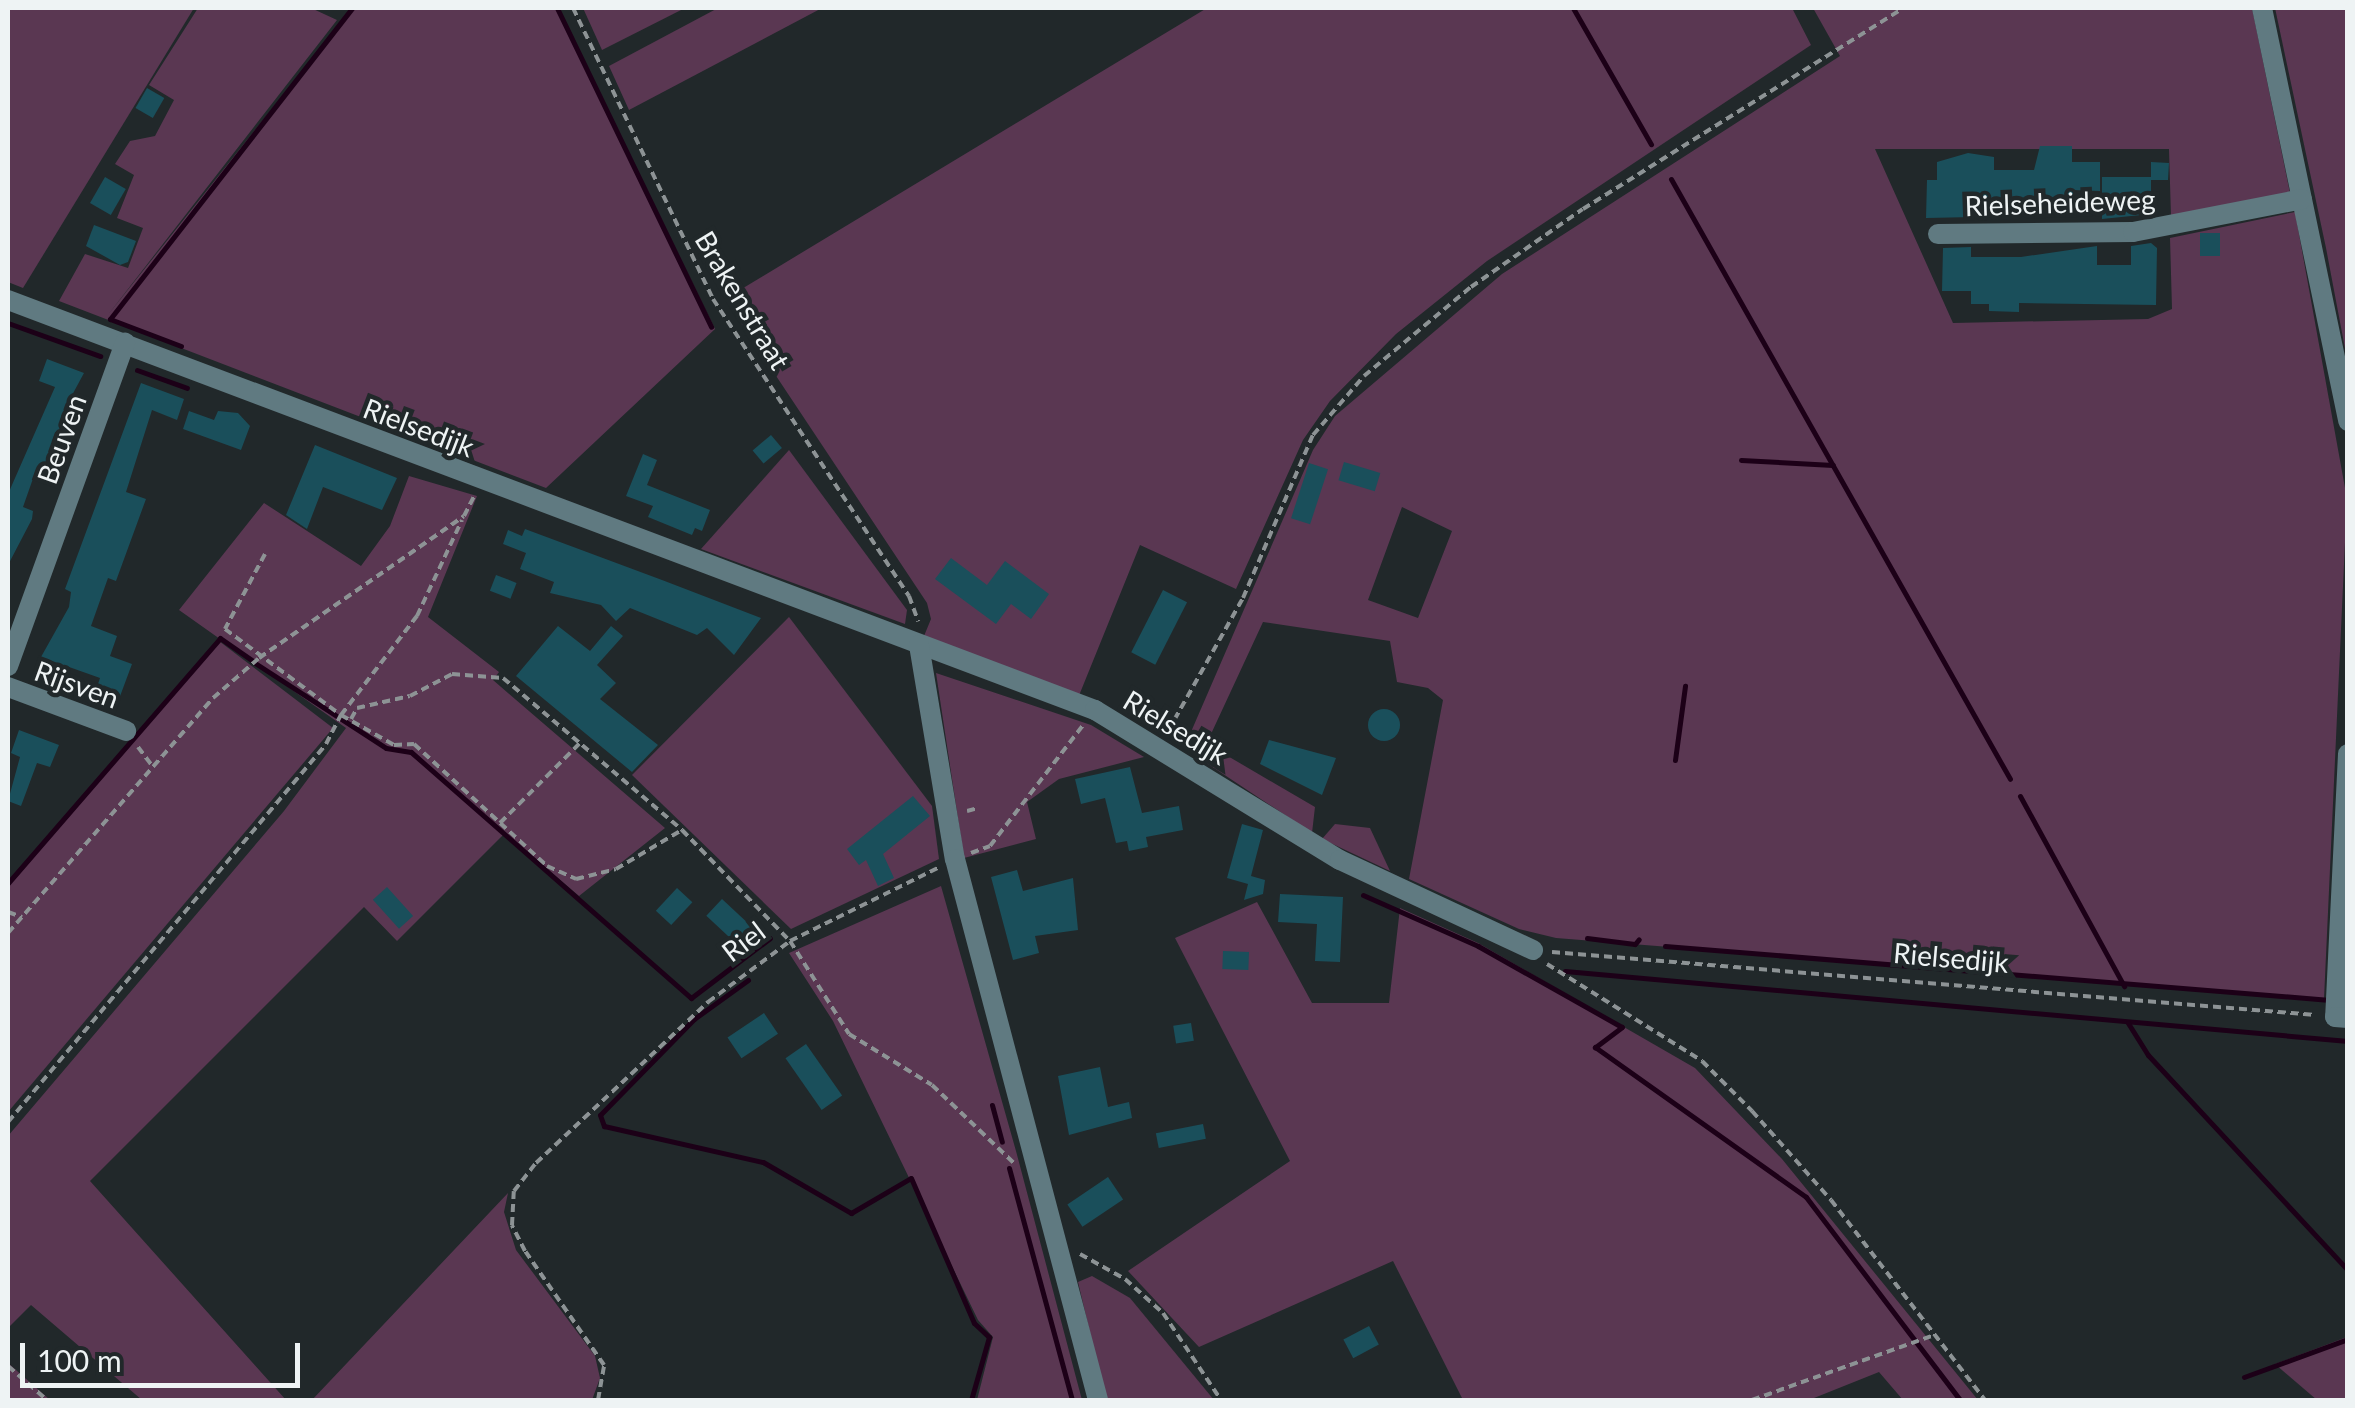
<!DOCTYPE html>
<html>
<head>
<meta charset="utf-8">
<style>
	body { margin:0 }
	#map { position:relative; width:2355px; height:1408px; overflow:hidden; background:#21282a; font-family:Lato,sans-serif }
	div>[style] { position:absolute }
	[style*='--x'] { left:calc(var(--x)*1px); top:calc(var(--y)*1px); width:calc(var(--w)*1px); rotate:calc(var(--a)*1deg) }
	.green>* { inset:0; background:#5a3752 }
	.stream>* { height:5px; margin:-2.5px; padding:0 2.5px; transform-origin:2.5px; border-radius:2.5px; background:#1c0017 }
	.building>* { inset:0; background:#1a4f5b; transform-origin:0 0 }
	.round { border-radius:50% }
	.path>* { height:4px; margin-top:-2px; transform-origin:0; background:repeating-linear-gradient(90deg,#8d9395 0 8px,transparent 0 13px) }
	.minor>* { height:20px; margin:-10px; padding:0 10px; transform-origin:10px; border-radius:10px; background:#607a81 }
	span { translate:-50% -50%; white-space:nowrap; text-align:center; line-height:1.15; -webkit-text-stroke:9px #21282a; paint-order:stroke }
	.street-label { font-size:28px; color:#eef3f4 }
	.frame { position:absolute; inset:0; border:10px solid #eef3f4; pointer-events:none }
	.scale { position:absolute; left:20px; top:1343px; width:280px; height:45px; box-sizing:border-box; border:5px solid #eef3f4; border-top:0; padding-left:12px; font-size:30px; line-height:35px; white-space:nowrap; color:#eef3f4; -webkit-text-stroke:8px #21282a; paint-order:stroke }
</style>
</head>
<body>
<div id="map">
	<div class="green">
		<i style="clip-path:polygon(8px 8px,194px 8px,23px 288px,8px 282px)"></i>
		<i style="clip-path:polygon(198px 8px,311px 8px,337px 20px,107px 316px,352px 8px,558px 8px,715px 329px,546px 488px,59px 301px,85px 254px,128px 268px,143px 228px,117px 218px,134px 175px,115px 164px,130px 141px,155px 136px,174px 100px,149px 85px)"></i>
		<i style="clip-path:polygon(583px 8px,685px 8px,602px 50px)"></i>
		<i style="clip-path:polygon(718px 8px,822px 8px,629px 110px,609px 66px)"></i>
		<i style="clip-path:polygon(1207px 8px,1792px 8px,1811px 45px,1487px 261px,1396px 334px,1330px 401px,1303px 440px,1236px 589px,1140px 545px,1078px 698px,924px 636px,931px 619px,927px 603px,725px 299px)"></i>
		<i style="clip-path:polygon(evenodd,1813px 8px,2252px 8px,2290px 193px,2171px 217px,2169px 149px,1875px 149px,1953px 323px,2148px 319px,2172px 309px,2170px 238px,2295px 212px,2347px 499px,2324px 999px,1556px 938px,1519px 929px,1409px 879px,1443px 700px,1428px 688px,1397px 682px,1390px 641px,1263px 622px,1211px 734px,1214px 748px,1315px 807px,1312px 833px,1184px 748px,1313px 450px,1335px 416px,1502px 274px,1840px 56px,1813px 8px,1402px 507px,1452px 531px,1418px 618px,1368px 600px,1402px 507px)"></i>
		<i style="clip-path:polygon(2275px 8px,2347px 8px,2347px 359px,2326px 248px)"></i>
		<i style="clip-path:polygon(789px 450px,907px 610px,905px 624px,701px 549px)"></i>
		<i style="clip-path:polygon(409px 476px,477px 496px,428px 617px,499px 672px,493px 680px,665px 828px,579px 896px,505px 833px,397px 941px,364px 907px,90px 1181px,286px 1400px,142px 1400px,31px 1305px,8px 1328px,8px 1136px,284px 811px,346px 728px,179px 610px,264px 503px,361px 566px,390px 526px)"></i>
		<i style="clip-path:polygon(789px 617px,932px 806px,939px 859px,791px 929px,632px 775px)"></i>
		<i style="clip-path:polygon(219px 641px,333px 728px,8px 1112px,8px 887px)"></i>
		<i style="clip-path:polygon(936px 673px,1091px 725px,1144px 757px,1059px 779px,1027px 802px,1036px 839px,964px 858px)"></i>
		<i style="clip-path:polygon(1335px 824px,1370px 828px,1390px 871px,1322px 839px)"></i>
		<i style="clip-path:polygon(941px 886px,1016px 1151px,1082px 1400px,977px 1400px,993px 1337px,978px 1320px,833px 1021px,789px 953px)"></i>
		<i style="clip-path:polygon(1257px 902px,1312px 1003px,1389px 1003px,1400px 908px,1478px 943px,1695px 1068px,1782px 1159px,1978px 1400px,1903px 1400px,1879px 1372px,1809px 1400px,1463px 1400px,1393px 1261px,1199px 1347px,1128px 1271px,1290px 1161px,1175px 938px)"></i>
		<i style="clip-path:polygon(508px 1193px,504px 1212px,516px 1250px,595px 1356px,600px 1378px,592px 1400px,312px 1400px)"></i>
		<i style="clip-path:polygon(1092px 1276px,1130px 1298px,1214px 1400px,1106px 1400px,1078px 1282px)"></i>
		<i style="clip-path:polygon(2347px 1337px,2347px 1400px,2317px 1400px,2275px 1364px)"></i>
		<i style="clip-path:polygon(8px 1363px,50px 1400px,8px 1400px)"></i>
	</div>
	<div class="stream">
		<i style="--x:557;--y:8;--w:354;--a:64.2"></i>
		<i style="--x:1573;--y:8;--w:157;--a:60.2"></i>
		<i style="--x:1671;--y:179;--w:689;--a:60.53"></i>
		<i style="--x:8;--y:323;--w:98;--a:19.7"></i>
		<i style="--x:181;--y:346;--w:76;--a:-159.2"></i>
		<i style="--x:110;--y:319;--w:394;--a:-52.1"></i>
		<i style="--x:137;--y:370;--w:53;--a:19.8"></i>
		<i style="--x:1741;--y:460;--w:92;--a:3.1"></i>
		<i style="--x:255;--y:663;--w:156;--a:33"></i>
		<i style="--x:386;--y:748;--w:25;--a:9"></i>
		<i style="--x:411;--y:752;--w:373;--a:41.3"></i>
		<i style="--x:691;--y:998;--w:99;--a:-37.2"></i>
		<i style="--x:1675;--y:760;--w:75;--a:-82.3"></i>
		<i style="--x:2020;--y:796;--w:217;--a:61.3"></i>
		<i style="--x:8;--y:883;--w:324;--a:-49.1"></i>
		<i style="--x:220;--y:638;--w:40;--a:34.9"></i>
		<i style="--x:1363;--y:895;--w:126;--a:23.9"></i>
		<i style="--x:1478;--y:946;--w:165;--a:29.4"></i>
		<i style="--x:1622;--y:1027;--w:34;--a:143"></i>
		<i style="--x:1595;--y:1047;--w:259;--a:35.4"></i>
		<i style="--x:1806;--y:1197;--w:255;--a:52.8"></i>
		<i style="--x:1587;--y:938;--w:48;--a:7.1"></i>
		<i style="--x:1635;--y:944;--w:6;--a:-51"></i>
		<i style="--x:1665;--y:946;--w:667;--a:4.64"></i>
		<i style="--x:1565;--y:971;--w:786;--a:5.11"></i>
		<i style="--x:748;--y:980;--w:67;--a:144.2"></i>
		<i style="--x:694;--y:1019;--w:134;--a:134.4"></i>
		<i style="--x:600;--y:1115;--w:12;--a:70"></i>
		<i style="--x:604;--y:1126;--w:163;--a:12.8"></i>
		<i style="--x:763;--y:1162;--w:102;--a:30.1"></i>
		<i style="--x:851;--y:1213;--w:69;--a:-30.3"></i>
		<i style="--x:911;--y:1178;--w:158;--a:66.5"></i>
		<i style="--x:974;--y:1323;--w:21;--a:43"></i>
		<i style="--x:989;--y:1337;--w:66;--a:105.9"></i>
		<i style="--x:2128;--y:1023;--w:38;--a:58"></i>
		<i style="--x:2148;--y:1055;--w:294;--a:47.1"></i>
		<i style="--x:992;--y:1105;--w:38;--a:75"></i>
		<i style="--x:1009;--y:1168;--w:240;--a:74.8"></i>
		<i style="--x:2244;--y:1377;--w:111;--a:-20.1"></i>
	</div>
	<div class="building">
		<i style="left:147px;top:88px;width:20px;height:23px;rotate:30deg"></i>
		<i style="clip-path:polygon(2040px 146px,2072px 146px,2072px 162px,2100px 162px,2100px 191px,2073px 190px,2073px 215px,1926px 218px,1927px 180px,1937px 180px,1937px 162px,1968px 153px,1994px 157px,1994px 170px,2034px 170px)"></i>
		<i style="clip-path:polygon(2151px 162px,2169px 163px,2168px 180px,2151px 180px,2151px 214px,2102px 219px,2102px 177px,2151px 177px)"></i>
		<i style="left:105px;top:177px;width:24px;height:30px;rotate:30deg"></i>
		<i style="clip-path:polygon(94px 225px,136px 241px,128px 262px,120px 265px,86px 246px)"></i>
		<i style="left:2200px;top:233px;width:20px;height:23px"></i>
		<i style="clip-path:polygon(2151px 243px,2157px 248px,2156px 305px,2019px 303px,2019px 312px,1989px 311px,1989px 304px,1971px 304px,1971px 291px,1942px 291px,1943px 248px,1971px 247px,1971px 257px,2021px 257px,2097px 246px,2097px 265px,2131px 265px,2131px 246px)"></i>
		<i style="clip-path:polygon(47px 359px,84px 373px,64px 410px,51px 463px,44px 473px,36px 470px,23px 507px,33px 511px,32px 519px,8px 565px,8px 494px,55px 387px,39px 381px)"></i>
		<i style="clip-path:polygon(141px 383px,184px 399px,177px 420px,152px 410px,126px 492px,146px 499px,116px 581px,108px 578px,91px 626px,117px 636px,110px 656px,132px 664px,119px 699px,96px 690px,100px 678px,41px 657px,69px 607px,71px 592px,65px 589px)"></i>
		<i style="clip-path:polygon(189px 411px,214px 420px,218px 411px,238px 413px,250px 426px,241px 450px,183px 429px)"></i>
		<i style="left:771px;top:435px;width:17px;height:24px;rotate:50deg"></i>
		<i style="clip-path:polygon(315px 445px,397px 478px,382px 510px,323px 487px,307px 529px,286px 515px)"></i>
		<i style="clip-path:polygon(643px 454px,657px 460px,647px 485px,710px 510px,702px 531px,695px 528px,692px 535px,648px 517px,653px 506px,626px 496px)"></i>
		<i style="left:1344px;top:462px;width:38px;height:19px;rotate:17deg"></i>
		<i style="left:1309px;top:463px;width:20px;height:58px;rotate:18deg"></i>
		<i style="clip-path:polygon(525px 529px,662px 580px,761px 618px,734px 655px,707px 628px,697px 635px,630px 608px,616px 621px,601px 605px,550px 593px,554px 582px,520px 569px,526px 553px,503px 544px,508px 530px,522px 536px)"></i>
		<i style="clip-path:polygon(951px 558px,987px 585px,1005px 561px,1049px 594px,1031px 619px,1011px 604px,996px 624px,935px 579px)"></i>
		<i style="left:496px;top:575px;width:22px;height:17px;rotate:21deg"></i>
		<i style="left:1163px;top:590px;width:27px;height:70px;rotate:27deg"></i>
		<i style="clip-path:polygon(558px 626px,590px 651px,611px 626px,623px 636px,597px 665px,616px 683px,600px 699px,658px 745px,632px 772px,516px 676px)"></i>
		<i class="round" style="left:1368px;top:709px;width:32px;height:32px"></i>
		<i style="clip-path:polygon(19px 730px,59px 745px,50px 767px,37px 763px,21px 806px,8px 801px,20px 757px,11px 753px)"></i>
		<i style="clip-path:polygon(1269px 740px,1336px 758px,1322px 795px,1260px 764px)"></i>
		<i style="clip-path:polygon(1130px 767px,1142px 813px,1179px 806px,1183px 830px,1146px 837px,1148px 847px,1129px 851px,1127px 841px,1116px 843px,1105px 798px,1081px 804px,1075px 779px)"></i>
		<i style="clip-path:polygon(913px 796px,930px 816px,883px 854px,894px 878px,878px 886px,866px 860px,859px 865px,847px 849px)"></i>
		<i style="clip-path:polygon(1242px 824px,1263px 830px,1251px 876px,1265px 880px,1263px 894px,1244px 900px,1248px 884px,1227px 878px)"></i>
		<i style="clip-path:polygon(1017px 870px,1023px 891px,1073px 878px,1078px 930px,1035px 936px,1039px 953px,1013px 960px,991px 877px)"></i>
		<i style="left:387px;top:887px;width:39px;height:19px;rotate:48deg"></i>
		<i style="left:677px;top:888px;width:21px;height:31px;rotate:43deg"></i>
		<i style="clip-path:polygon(1280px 894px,1343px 897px,1340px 962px,1315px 961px,1317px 924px,1278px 922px)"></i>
		<i style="left:722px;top:899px;width:48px;height:23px;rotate:43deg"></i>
		<i style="left:1223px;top:951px;width:26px;height:18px;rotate:2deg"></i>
		<i style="left:764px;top:1013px;width:25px;height:44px;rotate:56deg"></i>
		<i style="left:1191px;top:1023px;width:18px;height:18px;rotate:81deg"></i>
		<i style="left:806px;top:1044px;width:63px;height:25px;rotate:55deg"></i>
		<i style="clip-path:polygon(1100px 1067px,1108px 1107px,1129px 1102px,1132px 1118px,1069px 1135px,1058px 1076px)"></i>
		<i style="left:1203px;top:1124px;width:15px;height:48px;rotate:79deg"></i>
		<i style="left:1108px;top:1177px;width:27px;height:49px;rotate:56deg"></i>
		<i style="left:1369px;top:1326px;width:21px;height:29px;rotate:62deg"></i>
	</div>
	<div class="path">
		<i style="--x:573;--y:8;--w:323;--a:64.3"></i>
		<i style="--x:713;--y:299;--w:356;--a:56.6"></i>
		<i style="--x:909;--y:596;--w:27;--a:70"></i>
		<i style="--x:265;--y:554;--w:85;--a:118.1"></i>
		<i style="--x:225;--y:629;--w:144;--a:36.6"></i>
		<i style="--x:341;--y:715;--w:125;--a:-52.5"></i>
		<i style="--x:417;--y:616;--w:106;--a:-64.9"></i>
		<i style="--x:351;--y:719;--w:13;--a:-61"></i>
		<i style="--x:357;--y:708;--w:54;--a:-12.8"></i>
		<i style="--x:410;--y:696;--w:47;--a:-27.6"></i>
		<i style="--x:452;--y:674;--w:51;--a:4.5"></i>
		<i style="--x:503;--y:678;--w:235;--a:40.3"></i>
		<i style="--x:682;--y:830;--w:155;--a:45.8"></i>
		<i style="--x:790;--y:941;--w:110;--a:57.6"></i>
		<i style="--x:849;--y:1034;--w:97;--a:31.6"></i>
		<i style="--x:932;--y:1085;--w:113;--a:43.6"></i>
		<i style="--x:1168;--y:731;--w:153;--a:-60.6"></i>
		<i style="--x:1243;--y:598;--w:177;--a:-66.8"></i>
		<i style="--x:1313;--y:435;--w:78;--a:-49.2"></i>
		<i style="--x:1364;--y:376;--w:139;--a:-39.8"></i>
		<i style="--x:1471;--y:287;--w:136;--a:-34.9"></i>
		<i style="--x:1583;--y:209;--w:379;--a:-32.1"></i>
		<i style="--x:138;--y:747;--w:25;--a:53"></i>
		<i style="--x:967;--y:811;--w:11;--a:-15"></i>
		<i style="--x:500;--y:823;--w:115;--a:-45"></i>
		<i style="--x:971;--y:853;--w:20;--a:-20"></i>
		<i style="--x:990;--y:846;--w:154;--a:-52.4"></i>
		<i style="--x:8;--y:912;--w:15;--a:20"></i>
		<i style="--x:8;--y:933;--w:312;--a:-48.9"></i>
		<i style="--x:213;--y:698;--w:61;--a:-41"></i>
		<i style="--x:259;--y:658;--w:249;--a:-34.7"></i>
		<i style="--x:464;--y:516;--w:22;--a:-63"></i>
		<i style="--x:1552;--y:952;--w:766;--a:4.72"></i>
		<i style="--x:1547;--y:964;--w:183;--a:32"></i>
		<i style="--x:1702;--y:1061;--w:71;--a:45"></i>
		<i style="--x:1752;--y:1111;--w:119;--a:48.4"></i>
		<i style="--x:1831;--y:1200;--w:252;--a:52.4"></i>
		<i style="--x:8;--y:1122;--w:494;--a:-49.9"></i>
		<i style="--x:326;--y:744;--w:33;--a:-63"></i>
		<i style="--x:341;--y:715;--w:61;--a:29.5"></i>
		<i style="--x:394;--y:745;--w:20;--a:-3"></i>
		<i style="--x:414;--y:744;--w:180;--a:42.5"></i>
		<i style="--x:547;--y:866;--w:32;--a:24"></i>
		<i style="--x:576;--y:879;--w:41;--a:-14"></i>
		<i style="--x:616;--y:869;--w:77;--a:-30.6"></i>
		<i style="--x:1080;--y:1254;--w:51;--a:29.1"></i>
		<i style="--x:1125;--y:1279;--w:51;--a:41.8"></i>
		<i style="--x:1163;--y:1313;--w:105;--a:56.3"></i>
		<i style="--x:8;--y:1366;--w:52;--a:41.1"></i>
		<i style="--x:598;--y:1400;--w:36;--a:-80"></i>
		<i style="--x:604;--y:1365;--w:139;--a:-124.7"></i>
		<i style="--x:525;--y:1251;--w:29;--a:-117"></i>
		<i style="--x:512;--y:1225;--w:34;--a:-87"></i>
		<i style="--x:514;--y:1191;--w:36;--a:-52"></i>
		<i style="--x:536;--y:1163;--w:236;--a:-43.1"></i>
		<i style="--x:708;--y:1002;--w:102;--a:-36.6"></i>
		<i style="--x:790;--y:941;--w:167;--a:-26.3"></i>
		<i style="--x:1752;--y:1400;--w:191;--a:-19.6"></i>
	</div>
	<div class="minor">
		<i style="--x:2262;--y:8;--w:422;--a:78.2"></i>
		<i style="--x:1938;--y:234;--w:195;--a:-0.6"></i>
		<i style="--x:2133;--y:232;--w:172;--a:-11"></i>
		<i style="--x:8;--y:300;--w:1162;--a:20.67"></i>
		<i style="--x:1095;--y:710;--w:287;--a:31.5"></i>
		<i style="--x:1340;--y:860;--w:213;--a:25"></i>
		<i style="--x:919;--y:645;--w:217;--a:80.5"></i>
		<i style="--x:955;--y:859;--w:560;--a:75.19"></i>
		<i style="--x:8;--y:666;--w:344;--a:-70.1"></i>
		<i style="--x:8;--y:687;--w:126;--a:20.4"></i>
		<i style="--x:2348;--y:754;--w:263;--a:92.8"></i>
		<i style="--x:2335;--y:1017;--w:13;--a:4"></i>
	</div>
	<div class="street-label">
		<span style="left:2060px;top:202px;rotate:-2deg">Rielseheideweg</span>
		<span style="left:743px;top:300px;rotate:59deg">Brakenstraat</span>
		<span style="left:419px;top:427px;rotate:21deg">Rielsedijk</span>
		<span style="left:61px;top:439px;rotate:-70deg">Beuven</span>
		<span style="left:77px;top:684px;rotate:20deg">Rijsven</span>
		<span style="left:1176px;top:727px;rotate:31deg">Rielsedijk</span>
		<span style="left:743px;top:941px;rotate:-37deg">Riel</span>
		<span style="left:1951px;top:957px;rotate:5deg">Rielsedijk</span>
	</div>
	<div class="frame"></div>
	<div class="scale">100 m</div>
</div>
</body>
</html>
